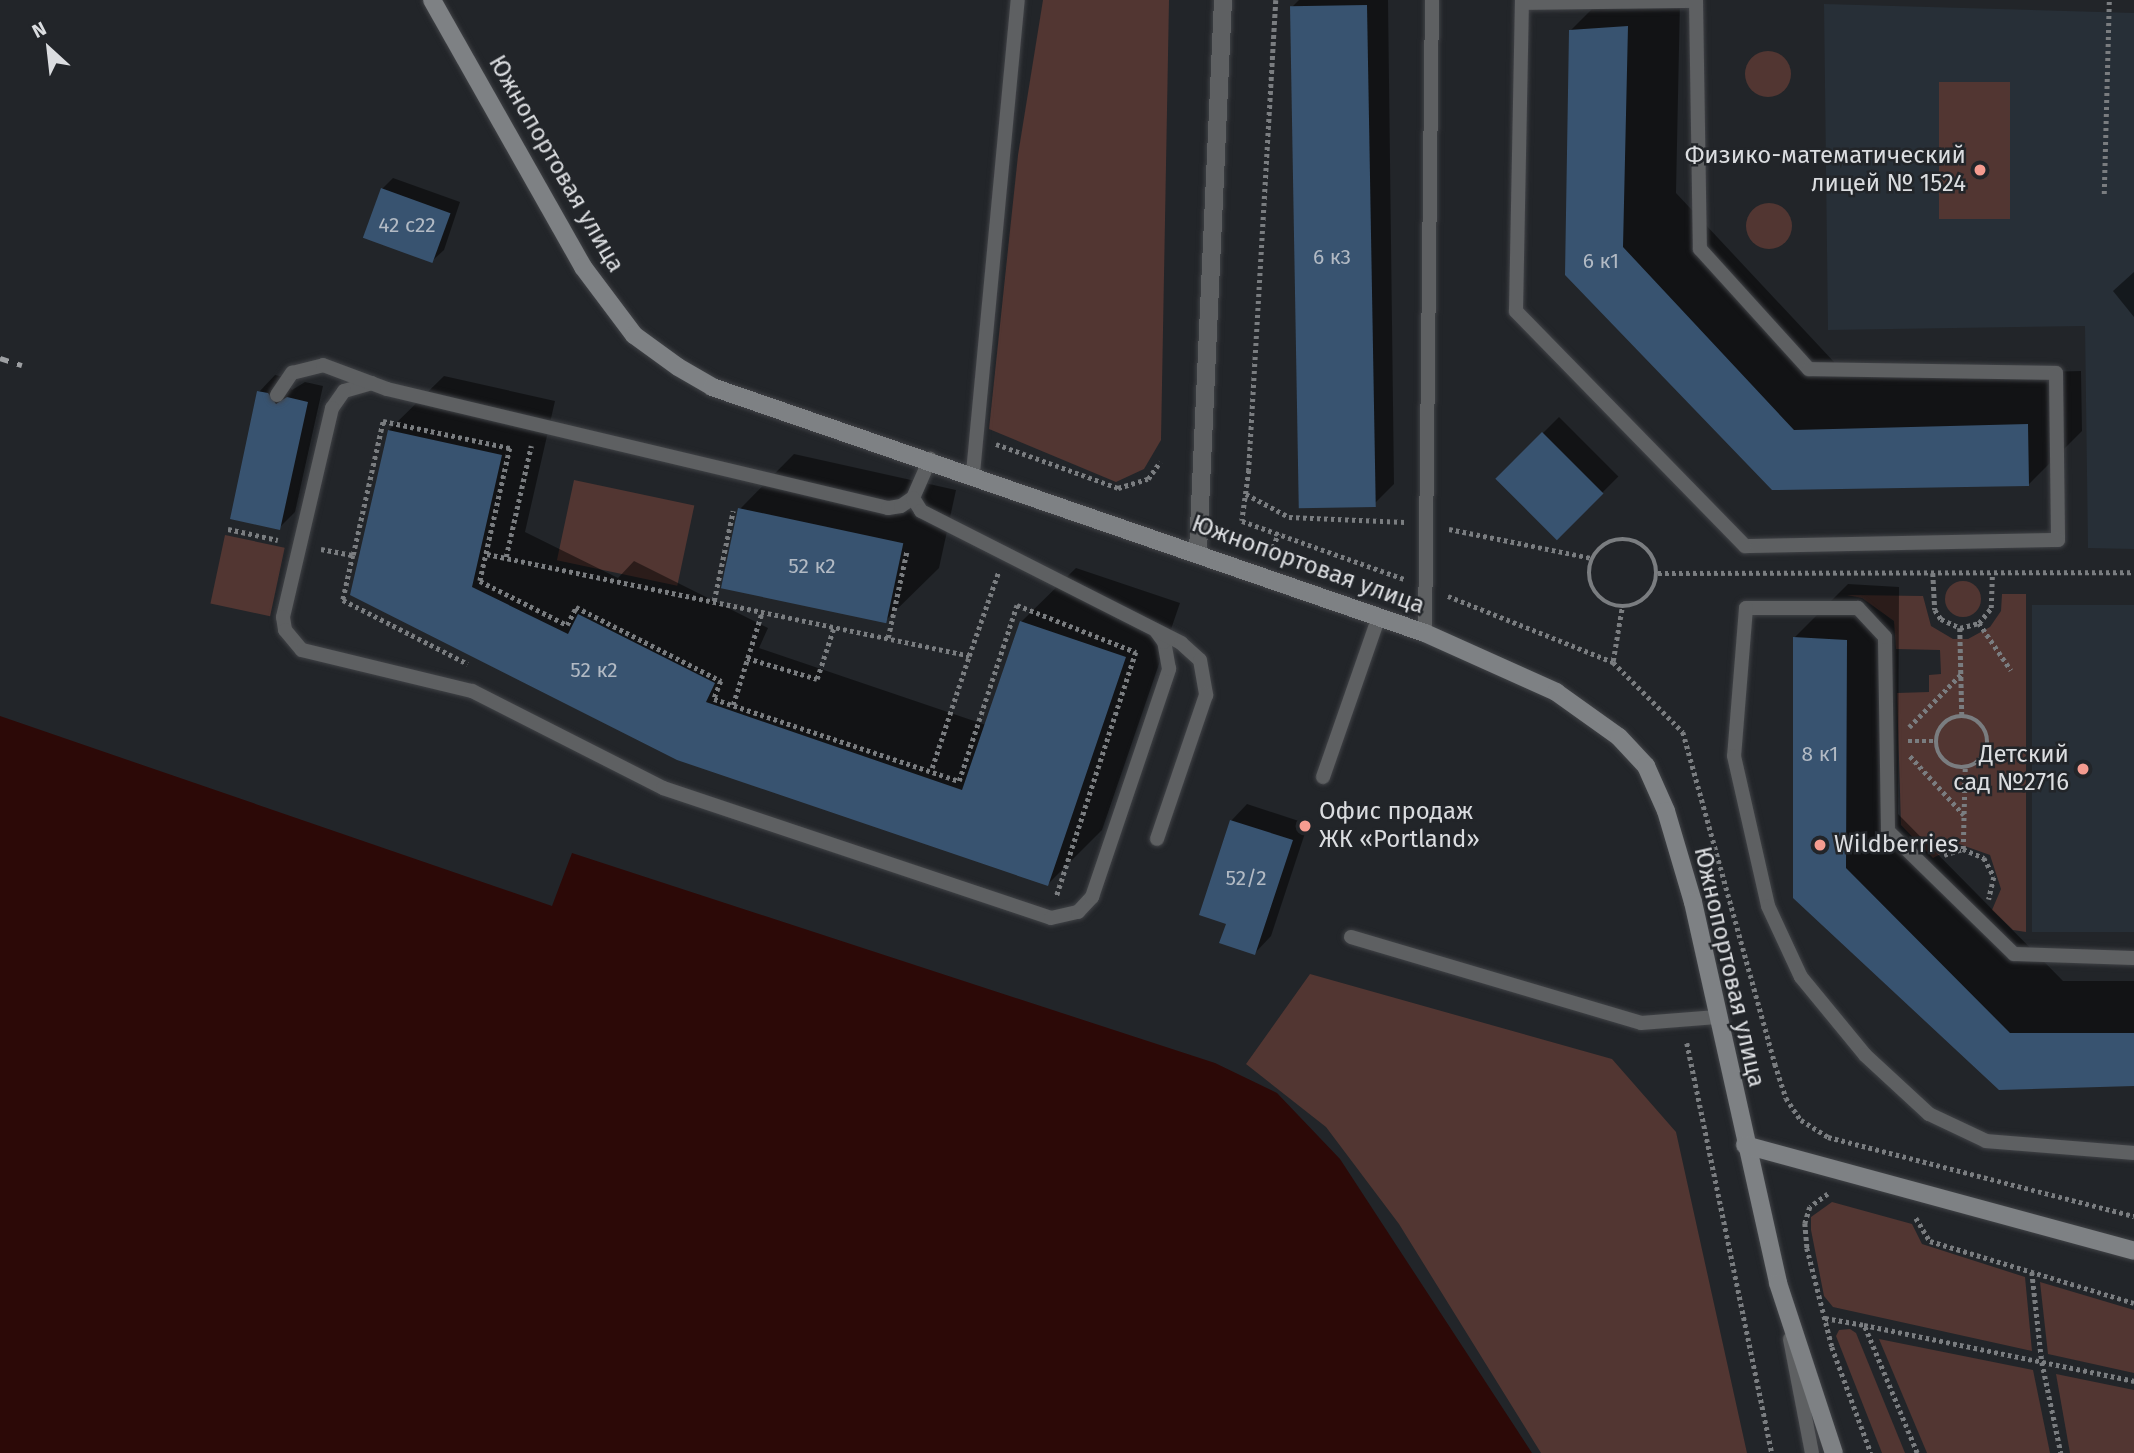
<!DOCTYPE html>
<html>
<head>
<meta charset="utf-8">
<style>
	body { margin:0 }
	#map { position:relative; width:2134px; height:1453px; overflow:hidden; background:#222529; font-family:"Fira Sans",sans-serif }
	div>[style] { position:absolute }
	[style*='--x'] { left:calc(var(--x)*1px); top:calc(var(--y)*1px); width:calc(var(--w)*1px); rotate:calc(var(--a)*1deg) }
	.built>* { inset:0; background:#272f37; transform-origin:0 0 }
	.green>* { inset:0; background:#523632; transform-origin:0 0 }
	.round { border-radius:50% }
	.water>* { inset:0; background:#2c0907 }
	.shadow>* { inset:0; background:#0007; transform-origin:0 0 }
	.building>* { inset:0; background:#385370; transform-origin:0 0 }
	.path>* { height:4.5px; margin-top:-2.25px; transform-origin:0; background:repeating-linear-gradient(90deg,#7a7d80 0 3.5px,transparent 0 7px) }
	.path>.ring { margin:-2.25px; padding:0; box-sizing:content-box; background:none; border:4.5px solid #7a7d80; border-radius:50% }
	.roads { filter:drop-shadow(0 0 2px #404246) drop-shadow(0 0 2px #404246) }
	.lane>* { height:14px; margin:-7px; padding:0 7px; transform-origin:7px; border-radius:7px; background:#5e6062 }
	.street>* { height:18px; margin:-9px; padding:0 9px; transform-origin:9px; border-radius:9px; background:#5e6062 }
	.secondary>* { height:18px; margin:-9px; padding:0 9px; transform-origin:9px; border-radius:9px; background:#7e8184 }
	.rail>* { height:5px; margin-top:-2.5px; transform-origin:0; background:repeating-linear-gradient(90deg,#9d9fa2 0 9px,transparent 0 18px) }
	.dots>* { width:19px; height:19px; translate:-50% -50%; box-sizing:border-box; border:4px solid #222529; border-radius:50% }
	span { translate:-50% -50%; white-space:nowrap; text-align:center; line-height:1.15; -webkit-text-stroke:5px #222529; paint-order:stroke }
	.number-label { font-size:21px; color:#b2bac4 }
	.number-label span { -webkit-text-stroke-width:0 }
	.poi-label { font-size:24px; color:#dbdde0 }
	.right { translate:-100% -50%; text-align:right }
	.left { translate:0 -50%; text-align:left }
	.street-label { font-size:24px; color:#dbdde0 }
	.north { position:absolute; left:14px; top:14px; width:70px; height:70px; -webkit-text-stroke:5px #222529; paint-order:stroke; rotate:333deg; font-size:19px; font-weight:700; line-height:28px; text-align:center; color:#dbdde0 }
	.north::after { content:''; display:block; margin:auto; width:24px; height:32px; background:#dbdde0; clip-path:polygon(50% 0,100% 100%,50% 72%,0 100%) }
</style>
</head>
<body>
<div id="map">
	<div class="built">
		<i style="clip-path:polygon(1824px 4px,2134px 13px,2134px 549px,2088px 548px,2085px 326px,1828px 330px)"></i>
		<i style="left:2134px;top:605px;width:327px;height:102px;rotate:90deg"></i>
	</div>
	<div class="green">
		<i style="clip-path:polygon(1043px 0,1169px 0,1161px 440px,1144px 469px,1116px 482px,989px 429px,1018px 155px)"></i>
		<i class="round" style="left:1745px;top:51px;width:46px;height:46px"></i>
		<i style="left:2010px;top:82px;width:137px;height:71px;rotate:90deg"></i>
		<i class="round" style="left:1746px;top:203px;width:46px;height:46px"></i>
		<i style="left:574px;top:480px;width:123px;height:82px;rotate:12deg"></i>
		<i style="left:225px;top:535px;width:61px;height:70px;rotate:12deg"></i>
		<i class="round" style="left:1945px;top:581px;width:36px;height:36px"></i>
		<i style="clip-path:polygon(2002px 594px,2026px 594px,2026px 932px,2013px 930px,1992px 910px,2001px 889px,1990px 855px,1959px 844px,1933px 858px,1901px 825px,1897px 693px,1929px 692px,1929px 675px,1941px 674px,1940px 650px,1896px 649px,1894px 621px,1862px 598px,1847px 595px,1923px 596px,1931px 626px,1953px 639px,1968px 639px,1990px 627px,2001px 611px)"></i>
		<i style="clip-path:polygon(1310px 974px,1612px 1059px,1676px 1132px,1747px 1453px,1541px 1453px,1399px 1224px,1326px 1127px,1246px 1064px)"></i>
		<i style="clip-path:polygon(1832px 1202px,1912px 1224px,1922px 1244px,2025px 1277px,2032px 1351px,1833px 1307px,1824px 1296px,1811px 1230px,1811px 1217px)"></i>
		<i style="clip-path:polygon(2040px 1282px,2134px 1310px,2134px 1373px,2048px 1354px)"></i>
		<i style="clip-path:polygon(1850px 1329px,1856px 1333px,1905px 1453px,1882px 1453px,1836px 1336px,1839px 1330px)"></i>
		<i style="clip-path:polygon(1879px 1339px,2033px 1370px,2050px 1453px,1927px 1453px)"></i>
		<i style="clip-path:polygon(2056px 1374px,2134px 1390px,2134px 1453px,2070px 1453px)"></i>
	</div>
	<div class="water">
		<i style="clip-path:polygon(0 716px,552px 906px,572px 853px,1215px 1063px,1277px 1093px,1340px 1159px,1532px 1453px,0 1453px)"></i>
	</div>
	<div class="shadow">
		<i style="clip-path:polygon(1299px 0,1388px 0,1394px 484px,1372px 506px,1292px 7px)"></i>
		<i style="clip-path:polygon(1601px 0,1680px 0,1676px 193px,1848px 377px,2081px 371px,2082px 431px,2029px 484px,1773px 489px,1567px 274px,1571px 30px)"></i>
		<i style="clip-path:polygon(393px 178px,460px 202px,444px 250px,433px 260px,382px 189px)"></i>
		<i style="clip-path:polygon(2134px 272px,2134px 317px,2113px 291px)"></i>
		<i style="clip-path:polygon(275px 375px,284px 377px,292px 390px,305px 382px,323px 386px,295px 512px,279px 528px,259px 392px)"></i>
		<i style="clip-path:polygon(444px 376px,555px 401px,525px 532px,618px 578px,634px 561px,768px 628px,759px 648px,986px 725px,1021px 622px,1076px 568px,1180px 603px,1102px 830px,1048px 884px,352px 594px,389px 430px)"></i>
		<i style="left:1559px;top:417px;width:84px;height:86px;rotate:45deg"></i>
		<i style="clip-path:polygon(794px 454px,956px 490px,939px 568px,884px 622px,740px 509px)"></i>
		<i style="clip-path:polygon(1848px 584px,1899px 587px,1898px 814px,2063px 981px,2134px 981px,2134px 1084px,2000px 1089px,1795px 897px,1795px 637px)"></i>
		<i style="clip-path:polygon(1247px 804px,1308px 824px,1271px 936px,1255px 953px,1228px 923px,1231px 821px)"></i>
	</div>
	<div class="building">
		<i style="left:1367px;top:5px;width:502px;height:77px;rotate:89deg"></i>
		<i style="clip-path:polygon(1628px 26px,1623px 247px,1794px 430px,2028px 424px,2029px 486px,1772px 490px,1565px 275px,1569px 30px)"></i>
		<i style="left:381px;top:188px;width:74px;height:53px;rotate:20deg"></i>
		<i style="clip-path:polygon(257px 391px,268px 393px,276px 404px,287px 397px,308px 402px,280px 530px,230px 519px)"></i>
		<i style="clip-path:polygon(388px 430px,502px 455px,472px 587px,568px 634px,578px 614px,715px 683px,706px 702px,962px 790px,1020px 621px,1126px 657px,1048px 886px,677px 760px,350px 595px)"></i>
		<i style="left:1542px;top:432px;width:87px;height:66px;rotate:45deg"></i>
		<i style="left:738px;top:508px;width:169px;height:82px;rotate:12deg"></i>
		<i style="clip-path:polygon(1793px 637px,1847px 640px,1846px 868px,2010px 1033px,2134px 1033px,2134px 1086px,1999px 1090px,1793px 898px)"></i>
		<i style="clip-path:polygon(1230px 820px,1293px 840px,1255px 955px,1219px 943px,1226px 924px,1199px 915px)"></i>
	</div>
	<div class="path">
		<i style="--x:1276;--y:0;--w:471;--a:93.3"></i>
		<i style="--x:1249;--y:470;--w:51;--a:97.8"></i>
		<i style="--x:1242;--y:521;--w:172;--a:19.7"></i>
		<i style="--x:2104;--y:194;--w:194;--a:-88.5"></i>
		<i style="--x:996;--y:444;--w:130;--a:19.8"></i>
		<i style="--x:1118;--y:488;--w:31;--a:-17"></i>
		<i style="--x:1148;--y:479;--w:21;--a:-55"></i>
		<i style="--x:1246;--y:494;--w:49;--a:28.1"></i>
		<i style="--x:1289;--y:517;--w:116;--a:2.5"></i>
		<i style="--x:228;--y:529;--w:51;--a:12.4"></i>
		<i style="--x:1449;--y:529;--w:146;--a:11.5"></i>
		<i class="ring" style="left:1589px;top:539px;width:63.5px;height:63.5px"></i>
		<i style="--x:321;--y:549;--w:33;--a:11"></i>
		<i style="--x:353;--y:555;--w:46;--a:102.5"></i>
		<i style="--x:343;--y:600;--w:140;--a:27.1"></i>
		<i style="--x:487;--y:554;--w:493;--a:11.9"></i>
		<i style="--x:969;--y:656;--w:88;--a:-70.7"></i>
		<i style="--x:1270;--y:554;--w:22;--a:-68"></i>
		<i style="--x:353;--y:555;--w:137;--a:-77.4"></i>
		<i style="--x:383;--y:421;--w:130;--a:12"></i>
		<i style="--x:510;--y:448;--w:136;--a:102.7"></i>
		<i style="--x:480;--y:581;--w:97;--a:26.8"></i>
		<i style="--x:567;--y:625;--w:20;--a:-63"></i>
		<i style="--x:576;--y:607;--w:163;--a:27"></i>
		<i style="--x:721;--y:681;--w:19;--a:111"></i>
		<i style="--x:714;--y:699;--w:258;--a:18.5"></i>
		<i style="--x:959;--y:781;--w:185;--a:-71.8"></i>
		<i style="--x:1017;--y:605;--w:128;--a:21.6"></i>
		<i style="--x:1136;--y:652;--w:256;--a:108"></i>
		<i style="--x:506;--y:557;--w:114;--a:-77.3"></i>
		<i style="--x:1658;--y:573;--w:476;--a:-0.1"></i>
		<i style="--x:1933;--y:573;--w:37;--a:87"></i>
		<i style="--x:1935;--y:610;--w:11;--a:56"></i>
		<i style="--x:1941;--y:619;--w:21;--a:25"></i>
		<i style="--x:1960;--y:628;--w:20;--a:-15"></i>
		<i style="--x:1979;--y:623;--w:19;--a:-51"></i>
		<i style="--x:1991;--y:608;--w:35;--a:-88"></i>
		<i style="--x:1448;--y:596;--w:178;--a:21.8"></i>
		<i style="--x:1613;--y:662;--w:99;--a:45"></i>
		<i style="--x:1683;--y:732;--w:345;--a:74.5"></i>
		<i style="--x:1775;--y:1064;--w:36;--a:72"></i>
		<i style="--x:1786;--y:1098;--w:27;--a:56"></i>
		<i style="--x:1801;--y:1120;--w:32;--a:32"></i>
		<i style="--x:1828;--y:1137;--w:316;--a:14.5"></i>
		<i style="--x:714;--y:601;--w:92;--a:-78.1"></i>
		<i style="--x:1979;--y:623;--w:57;--a:55.8"></i>
		<i style="--x:1960;--y:628;--w:89;--a:88.7"></i>
		<i style="--x:888;--y:638;--w:90;--a:-77.8"></i>
		<i style="--x:747;--y:658;--w:73;--a:16.7"></i>
		<i style="--x:817;--y:679;--w:55;--a:-71.9"></i>
		<i style="--x:1613;--y:661;--w:55;--a:-80.5"></i>
		<i style="--x:733;--y:705;--w:97;--a:-72.7"></i>
		<i class="ring" style="left:1936px;top:716px;width:47.5px;height:47.5px"></i>
		<i style="--x:1909;--y:727;--w:74;--a:-45.5"></i>
		<i style="--x:1908;--y:741;--w:28;--a:0"></i>
		<i style="--x:1910;--y:756;--w:80;--a:47.5"></i>
		<i style="--x:932;--y:768;--w:118;--a:-71.7"></i>
		<i style="--x:1963;--y:849;--w:81;--a:-88.6"></i>
		<i style="--x:1944;--y:855;--w:20;--a:-18"></i>
		<i style="--x:1963;--y:849;--w:23;--a:23"></i>
		<i style="--x:1984;--y:858;--w:21;--a:62"></i>
		<i style="--x:1994;--y:877;--w:23;--a:103"></i>
		<i style="--x:1687;--y:1043;--w:419;--a:78.3"></i>
		<i style="--x:1828;--y:1194;--w:22;--a:144"></i>
		<i style="--x:1810;--y:1207;--w:17;--a:107"></i>
		<i style="--x:1805;--y:1223;--w:25;--a:85"></i>
		<i style="--x:1807;--y:1248;--w:102;--a:75.8"></i>
		<i style="--x:1832;--y:1347;--w:113;--a:69.8"></i>
		<i style="--x:1916;--y:1218;--w:27;--a:59"></i>
		<i style="--x:1930;--y:1241;--w:213;--a:16.9"></i>
		<i style="--x:2032;--y:1272;--w:91;--a:83.7"></i>
		<i style="--x:2042;--y:1362;--w:93;--a:78.2"></i>
		<i style="--x:1825;--y:1318;--w:40;--a:10"></i>
		<i style="--x:1917;--y:1453;--w:139;--a:-112.5"></i>
		<i style="--x:1864;--y:1325;--w:276;--a:11.7"></i>
	</div>
	<div class="roads">
		<div class="lane">
			<i style="--x:1522;--y:3;--w:174;--a:-0.7"></i>
			<i style="--x:1696;--y:1;--w:248;--a:89.1"></i>
			<i style="--x:1700;--y:249;--w:162;--a:47.8"></i>
			<i style="--x:1809;--y:369;--w:247;--a:0.9"></i>
			<i style="--x:2056;--y:373;--w:167;--a:89.3"></i>
			<i style="--x:2058;--y:540;--w:313;--a:178.9"></i>
			<i style="--x:1745;--y:546;--w:328;--a:-134.3"></i>
			<i style="--x:1516;--y:311;--w:311;--a:-88.9"></i>
			<i style="--x:372;--y:383;--w:29;--a:164"></i>
			<i style="--x:344;--y:391;--w:21;--a:125"></i>
			<i style="--x:332;--y:408;--w:215;--a:103.2"></i>
			<i style="--x:283;--y:617;--w:13;--a:81"></i>
			<i style="--x:285;--y:630;--w:26;--a:50"></i>
			<i style="--x:302;--y:650;--w:175;--a:13.6"></i>
			<i style="--x:472;--y:691;--w:214;--a:26.9"></i>
			<i style="--x:663;--y:788;--w:409;--a:18.5"></i>
			<i style="--x:1051;--y:918;--w:28;--a:-13"></i>
			<i style="--x:1078;--y:912;--w:21;--a:-47"></i>
			<i style="--x:1092;--y:897;--w:241;--a:-71.3"></i>
			<i style="--x:1169;--y:669;--w:27;--a:-100"></i>
			<i style="--x:1164;--y:642;--w:14;--a:-126"></i>
			<i style="--x:277;--y:395;--w:27;--a:-56"></i>
			<i style="--x:292;--y:373;--w:32;--a:-14"></i>
			<i style="--x:323;--y:365;--w:68;--a:20.6"></i>
			<i style="--x:387;--y:389;--w:515;--a:13.36"></i>
			<i style="--x:888;--y:508;--w:13;--a:-9"></i>
			<i style="--x:901;--y:506;--w:14;--a:-34"></i>
			<i style="--x:913;--y:498;--w:43;--a:-66.4"></i>
			<i style="--x:973;--y:473;--w:475;--a:-84.6"></i>
			<i style="--x:913;--y:498;--w:15;--a:58"></i>
			<i style="--x:921;--y:511;--w:292;--a:26.9"></i>
			<i style="--x:1181;--y:643;--w:25;--a:42"></i>
			<i style="--x:1200;--y:660;--w:36;--a:80"></i>
			<i style="--x:1206;--y:695;--w:152;--a:108.8"></i>
			<i style="--x:1425;--y:633;--w:633;--a:-89.37"></i>
			<i style="--x:1323;--y:777;--w:170;--a:-70.8"></i>
			<i style="--x:1351;--y:937;--w:302;--a:16.5"></i>
			<i style="--x:1641;--y:1023;--w:76;--a:-4.5"></i>
			<i style="--x:2134;--y:958;--w:120;--a:-178.1"></i>
			<i style="--x:2014;--y:954;--w:176;--a:-135.7"></i>
			<i style="--x:1888;--y:831;--w:194;--a:-90.9"></i>
			<i style="--x:1885;--y:637;--w:40;--a:-133"></i>
			<i style="--x:1858;--y:608;--w:112;--a:180"></i>
			<i style="--x:1746;--y:608;--w:148;--a:94.6"></i>
			<i style="--x:1734;--y:756;--w:154;--a:77.2"></i>
			<i style="--x:1768;--y:906;--w:78;--a:65.1"></i>
			<i style="--x:1801;--y:977;--w:101;--a:50.6"></i>
			<i style="--x:1865;--y:1055;--w:87;--a:42.7"></i>
			<i style="--x:1929;--y:1114;--w:63;--a:25.3"></i>
			<i style="--x:1986;--y:1141;--w:148;--a:4.6"></i>
			<i style="--x:1790;--y:1339;--w:116;--a:79.1"></i>
		</div>
		<div class="street">
			<i style="--x:1198;--y:551;--w:552;--a:-87.4"></i>
		</div>
		<div class="secondary">
			<i style="--x:432;--y:0;--w:307;--a:60.5"></i>
			<i style="--x:583;--y:267;--w:85;--a:53.1"></i>
			<i style="--x:634;--y:335;--w:54;--a:36"></i>
			<i style="--x:678;--y:367;--w:39;--a:30"></i>
			<i style="--x:712;--y:387;--w:754;--a:19.04"></i>
			<i style="--x:1425;--y:633;--w:144;--a:24.2"></i>
			<i style="--x:1556;--y:692;--w:77;--a:35.5"></i>
			<i style="--x:1619;--y:737;--w:40;--a:47"></i>
			<i style="--x:1646;--y:766;--w:49;--a:66"></i>
			<i style="--x:1666;--y:811;--w:95;--a:73.5"></i>
			<i style="--x:1693;--y:902;--w:390;--a:77.4"></i>
			<i style="--x:1778;--y:1283;--w:179;--a:71.8"></i>
			<i style="--x:1745;--y:1145;--w:403;--a:15.2"></i>
		</div>
	</div>
	<div class="rail">
		<i style="--x:0;--y:358;--w:23;--a:18"></i>
	</div>
	<div class="dots">
		<i style="left:1980px;top:170px;background:#f59c90"></i>
		<i style="left:2083px;top:769px;background:#f59c90"></i>
		<i style="left:1305px;top:826px;background:#f59c90"></i>
		<i style="left:1820px;top:845px;background:#f59c90"></i>
	</div>
	<div class="number-label">
		<span style="left:407px;top:225px">42 с22</span>
		<span style="left:1332px;top:257px">6 к3</span>
		<span style="left:1601px;top:261px">6 к1</span>
		<span style="left:812px;top:566px">52 к2</span>
		<span style="left:594px;top:670px">52 к2</span>
		<span style="left:1820px;top:754px">8 к1</span>
		<span style="left:1246px;top:878px">52/2</span>
	</div>
	<div class="poi-label">
		<span class="right" style="left:1966px;top:170px">Физико-математический<br>лицей № 1524</span>
		<span class="right" style="left:2069px;top:769px">Детский<br>сад №2716</span>
		<span class="left" style="left:1319px;top:826px">Офис продаж<br>ЖК «Portland»</span>
		<span class="left" style="left:1834px;top:845px">Wildberries</span>
	</div>
	<div class="street-label">
		<span style="left:556px;top:164px;rotate:60deg">Южнопортовая улица</span>
		<span style="left:1308px;top:565px;rotate:20deg">Южнопортовая улица</span>
		<span style="left:1729px;top:967px;rotate:77deg">Южнопортовая улица</span>
	</div>
	<div class="north">N</div>
</div>
</body>
</html>
